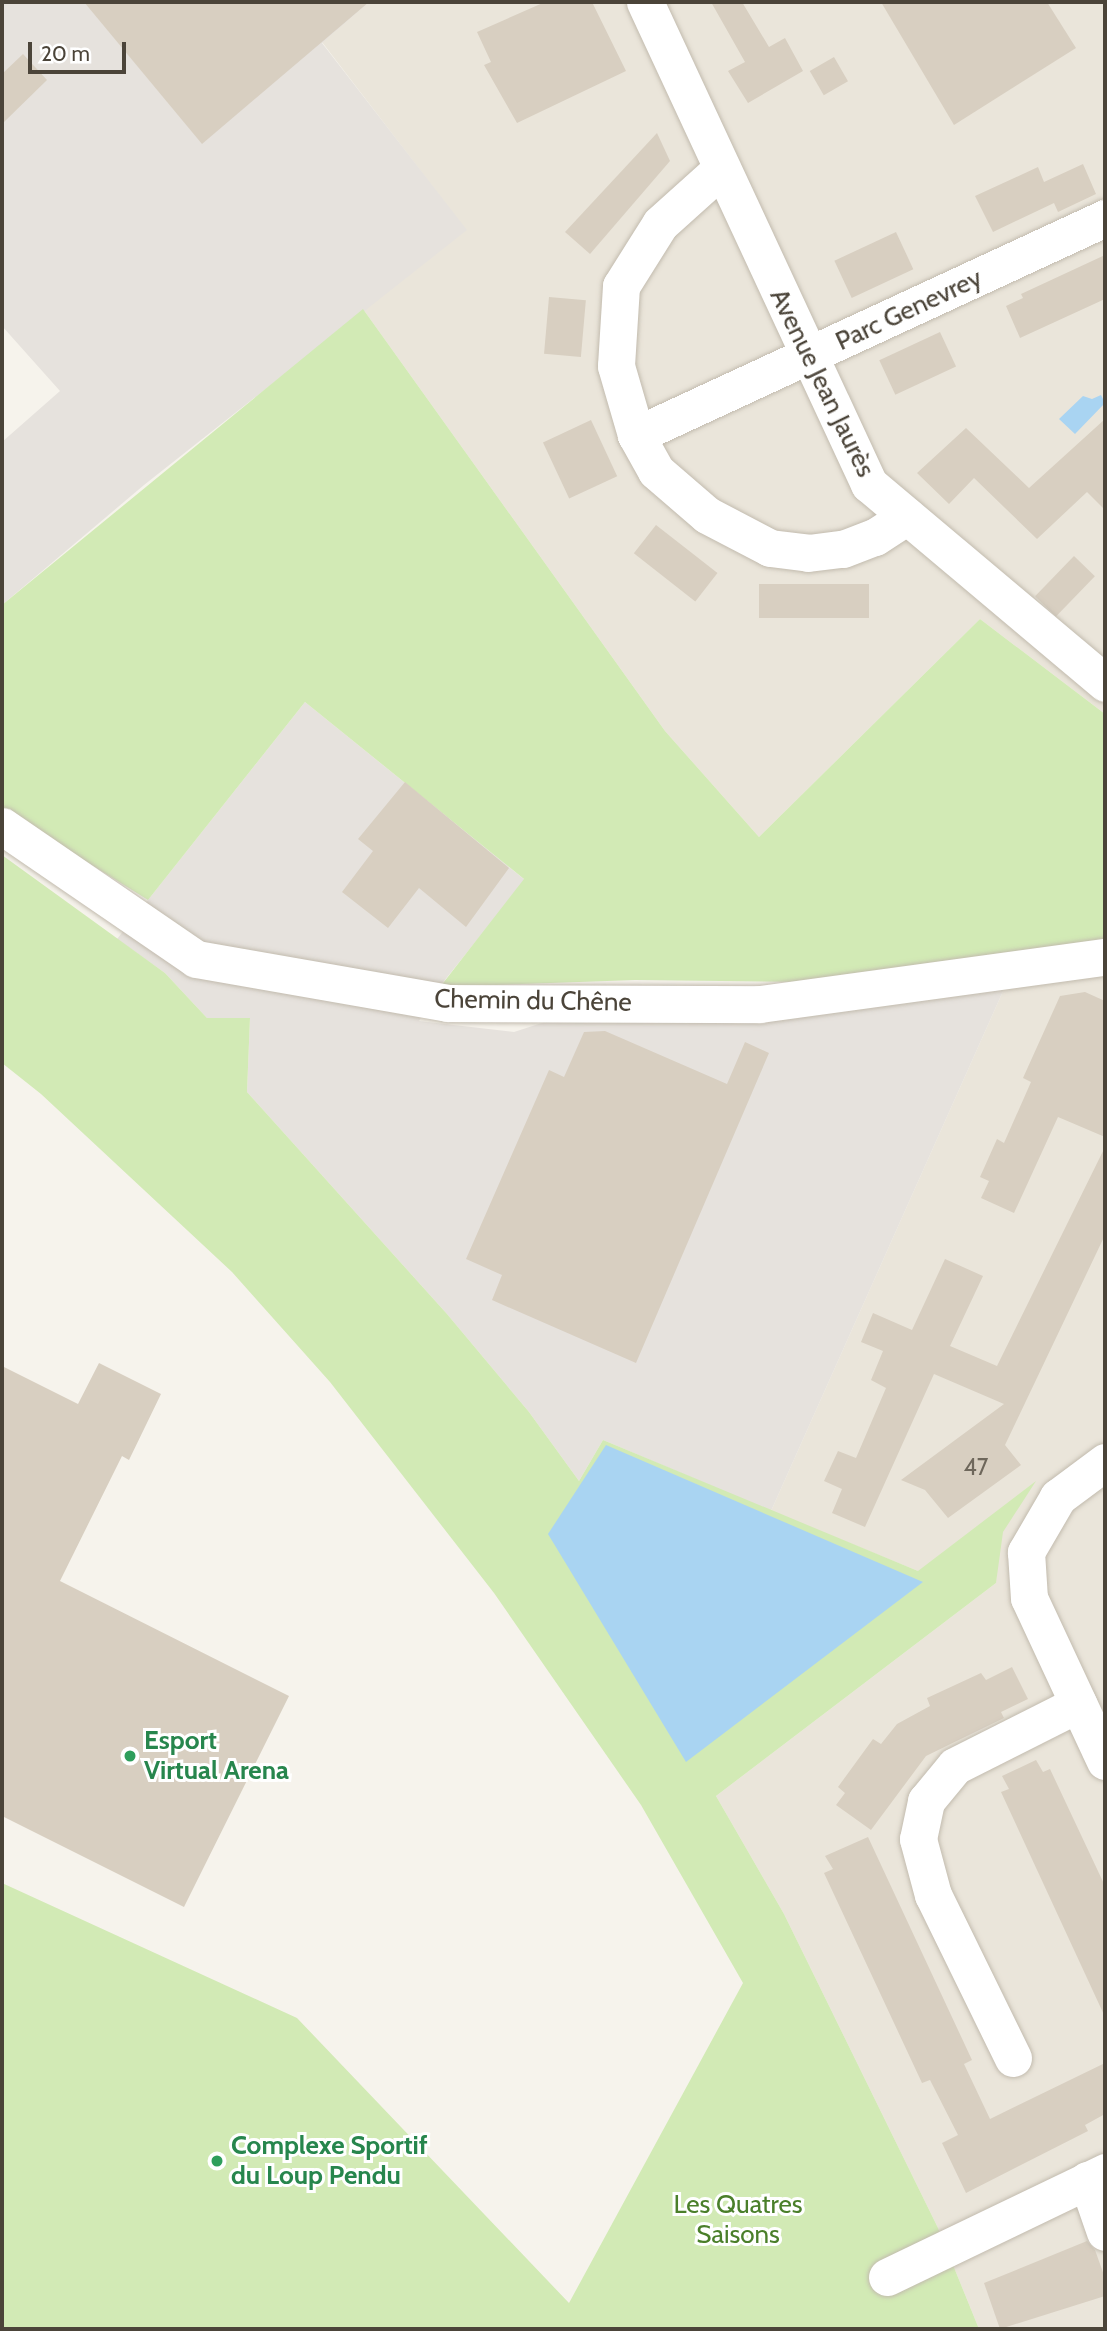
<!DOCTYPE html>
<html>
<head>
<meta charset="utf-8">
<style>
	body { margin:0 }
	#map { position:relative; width:1107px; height:2331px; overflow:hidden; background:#f6f3ec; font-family:Cabin,sans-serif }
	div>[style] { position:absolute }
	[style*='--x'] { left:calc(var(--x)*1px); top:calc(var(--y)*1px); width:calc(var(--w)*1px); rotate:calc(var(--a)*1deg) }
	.residential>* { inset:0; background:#eae5da }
	.industrial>* { inset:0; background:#e6e2dd }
	.green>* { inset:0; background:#d2eab5 }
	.water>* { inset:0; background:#a9d4f2 }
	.building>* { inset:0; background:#d8cfc1; transform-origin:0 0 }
	.roads { filter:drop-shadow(0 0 2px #c2bbae) drop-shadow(0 0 2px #c2bbae) }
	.street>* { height:37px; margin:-18.5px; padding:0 18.5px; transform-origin:18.5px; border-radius:18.5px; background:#fff }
	.dots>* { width:19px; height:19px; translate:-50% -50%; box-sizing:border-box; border:4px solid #fff; border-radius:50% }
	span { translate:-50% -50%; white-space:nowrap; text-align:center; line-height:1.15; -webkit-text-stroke:6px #fff; paint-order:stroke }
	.number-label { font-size:23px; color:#6e675b }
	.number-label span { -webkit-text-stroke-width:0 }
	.street-label { font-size:26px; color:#4b4439 }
	.leisure-label { font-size:26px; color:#27864d; font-weight:700 }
	.left { translate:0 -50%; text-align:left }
	.park-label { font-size:26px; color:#4a7f2a }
	.frame { position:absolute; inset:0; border:4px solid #4b4439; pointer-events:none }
	.scale { position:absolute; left:28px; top:42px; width:98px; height:32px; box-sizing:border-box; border:4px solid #4b4439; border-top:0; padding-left:9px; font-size:21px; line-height:24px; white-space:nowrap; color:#4b4439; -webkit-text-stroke:5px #fff; paint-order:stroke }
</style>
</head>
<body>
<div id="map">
	<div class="residential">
		<i style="clip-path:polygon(369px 2px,1105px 2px,1105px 714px,980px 619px,759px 837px,665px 731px,363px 309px,466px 230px,322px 42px)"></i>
		<i style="clip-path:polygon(1105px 958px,1105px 2329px,979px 2329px,938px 2228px,784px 1914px,716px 1796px,996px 1583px,997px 1558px,918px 1571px,771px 1511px,1008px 980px)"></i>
	</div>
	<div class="industrial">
		<i style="clip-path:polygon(2px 2px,369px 2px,322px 43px,467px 230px,144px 485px,2px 605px,2px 442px,60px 391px,2px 326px)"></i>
		<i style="clip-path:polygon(305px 702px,525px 880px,440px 986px,419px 1021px,514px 1032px,551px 1020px,1008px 980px,771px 1511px,603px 1440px,579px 1481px,529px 1412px,447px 1314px,247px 1092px,250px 1018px,207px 1018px,165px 973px,117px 939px)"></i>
	</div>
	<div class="green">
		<i style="clip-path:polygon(363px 309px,665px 731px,759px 837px,980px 619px,1105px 714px,1105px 943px,806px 982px,635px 980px,440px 987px,524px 879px,305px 702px,148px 900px,2px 809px,2px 605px)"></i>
		<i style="clip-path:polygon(2px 855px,165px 973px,207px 1018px,250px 1018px,247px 1092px,447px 1314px,529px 1412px,579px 1481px,603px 1440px,918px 1571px,1036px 1481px,1003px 1532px,996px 1583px,716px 1796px,784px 1914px,938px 2228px,979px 2329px,2px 2329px,2px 1883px,297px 2018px,569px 2303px,743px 1983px,641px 1805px,494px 1593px,330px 1382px,232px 1272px,41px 1094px,2px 1063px)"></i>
	</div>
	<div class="water">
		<i style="clip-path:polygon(1101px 395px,1105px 403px,1075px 434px,1059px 419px,1083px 396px,1092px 399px)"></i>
		<i style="clip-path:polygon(606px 1445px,923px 1582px,686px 1762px,548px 1534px)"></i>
	</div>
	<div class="building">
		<i style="clip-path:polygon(84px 2px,369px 2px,202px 144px)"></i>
		<i style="clip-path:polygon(545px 2px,592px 2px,626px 71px,517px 123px,484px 65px,491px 62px,477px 32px)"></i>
		<i style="clip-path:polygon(711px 2px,742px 2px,769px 47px,785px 38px,803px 71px,748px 103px,728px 71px,745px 62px)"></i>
		<i style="clip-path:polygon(881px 2px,1047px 2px,1076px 48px,954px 125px)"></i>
		<i style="clip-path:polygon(23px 54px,47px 80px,2px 124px,2px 74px)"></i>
		<i style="left:834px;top:57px;width:28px;height:28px;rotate:60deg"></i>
		<i style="clip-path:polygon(657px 133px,670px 161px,590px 254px,565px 232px)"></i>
		<i style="clip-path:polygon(1083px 164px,1096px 194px,1058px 212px,1054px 203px,993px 232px,975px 196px,1038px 167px,1044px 182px)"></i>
		<i style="left:896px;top:232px;width:41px;height:68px;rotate:65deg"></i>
		<i style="clip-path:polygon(1105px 255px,1105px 299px,1020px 338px,1006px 306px,1023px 298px,1021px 294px)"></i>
		<i style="left:549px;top:297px;width:37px;height:57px;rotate:5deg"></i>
		<i style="left:940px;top:332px;width:38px;height:67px;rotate:65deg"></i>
		<i style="clip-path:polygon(1105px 419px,1105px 510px,1087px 492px,1037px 539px,974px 478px,949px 504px,917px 473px,966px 428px,1029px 488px)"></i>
		<i style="left:591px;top:420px;width:62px;height:53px;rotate:65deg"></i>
		<i style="left:656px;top:525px;width:78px;height:36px;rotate:38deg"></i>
		<i style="left:1074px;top:556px;width:29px;height:56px;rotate:44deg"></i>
		<i style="left:869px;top:584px;width:34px;height:110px;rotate:90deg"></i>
		<i style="clip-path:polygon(405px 782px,509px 868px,466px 927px,419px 888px,388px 928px,342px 892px,373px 851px,358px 839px)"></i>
		<i style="clip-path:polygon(1085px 992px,1105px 1001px,1105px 1137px,1058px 1117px,1014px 1213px,981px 1198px,989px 1181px,980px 1177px,997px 1139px,1004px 1143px,1031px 1082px,1023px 1078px,1060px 996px)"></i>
		<i style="clip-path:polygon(605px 1031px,727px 1084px,745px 1042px,769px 1053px,636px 1363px,492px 1300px,502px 1275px,466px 1259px,549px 1070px,564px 1077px,584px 1032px)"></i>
		<i style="clip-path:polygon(1105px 1147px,1105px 1235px,1005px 1445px,1021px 1465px,948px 1518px,925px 1490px,901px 1480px,1004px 1404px,934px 1374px,865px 1527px,832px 1513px,842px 1489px,824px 1481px,838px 1451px,856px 1458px,886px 1388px,871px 1380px,883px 1351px,861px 1342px,873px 1313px,912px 1330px,945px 1259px,983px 1276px,950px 1346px,997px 1366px)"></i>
		<i style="clip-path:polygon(99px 1363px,161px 1394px,129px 1460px,122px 1456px,60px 1581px,289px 1696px,184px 1907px,2px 1816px,2px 1366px,78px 1404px)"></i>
		<i style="clip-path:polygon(1012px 1667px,1028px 1699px,1001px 1712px,1004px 1718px,926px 1756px,871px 1830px,836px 1805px,845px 1793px,838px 1787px,873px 1739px,881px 1744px,897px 1724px,930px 1706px,927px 1698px,981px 1673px,986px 1680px)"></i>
		<i style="clip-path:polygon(1036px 1760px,1043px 1772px,1050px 1769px,1105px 1886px,1105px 2017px,1001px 1792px,1009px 1789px,1002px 1776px)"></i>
		<i style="clip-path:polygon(868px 1837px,972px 2060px,964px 2064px,990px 2119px,1105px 2063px,1105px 2114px,1085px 2125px,1088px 2131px,966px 2193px,942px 2143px,958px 2135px,930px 2080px,922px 2083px,824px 1873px,833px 1869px,825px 1856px)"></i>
		<i style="clip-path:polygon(1087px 2241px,1095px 2250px,1105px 2278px,1105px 2296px,1000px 2329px,984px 2283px)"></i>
	</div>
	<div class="roads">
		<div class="street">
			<i style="--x:645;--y:2;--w:532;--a:65.07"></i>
			<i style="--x:869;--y:484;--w:309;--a:40.1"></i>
			<i style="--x:721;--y:169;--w:82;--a:138"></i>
			<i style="--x:660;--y:224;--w:73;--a:122.2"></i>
			<i style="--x:621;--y:286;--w:80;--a:93.6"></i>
			<i style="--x:616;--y:366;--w:72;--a:73.8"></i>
			<i style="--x:636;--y:435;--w:41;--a:60.9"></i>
			<i style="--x:656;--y:471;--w:67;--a:40.8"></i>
			<i style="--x:707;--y:515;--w:71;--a:27.6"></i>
			<i style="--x:770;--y:548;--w:38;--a:7"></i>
			<i style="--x:808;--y:553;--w:35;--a:-7"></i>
			<i style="--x:843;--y:549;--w:34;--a:-21"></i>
			<i style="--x:875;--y:537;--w:38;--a:-33"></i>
			<i style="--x:636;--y:435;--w:517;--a:-24.83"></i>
			<i style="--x:2;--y:826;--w:235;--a:34.4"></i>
			<i style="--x:196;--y:959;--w:255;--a:9.9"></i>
			<i style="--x:447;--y:1003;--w:313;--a:0.2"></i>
			<i style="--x:760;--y:1004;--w:348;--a:-7.8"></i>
			<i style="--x:1105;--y:1462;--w:59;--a:143.3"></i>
			<i style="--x:1058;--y:1497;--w:64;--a:120.2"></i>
			<i style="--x:1026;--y:1552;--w:46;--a:86.3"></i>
			<i style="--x:1029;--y:1598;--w:180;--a:65"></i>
			<i style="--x:1013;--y:2058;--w:182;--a:-116.1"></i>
			<i style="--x:933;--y:1895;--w:58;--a:-105"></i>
			<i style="--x:918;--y:1839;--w:39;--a:-78"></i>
			<i style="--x:926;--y:1801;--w:45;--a:-50.4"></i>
			<i style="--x:955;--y:1766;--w:138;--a:-26.8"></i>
			<i style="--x:1087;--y:2180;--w:55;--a:70.9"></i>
			<i style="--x:887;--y:2277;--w:242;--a:-25.7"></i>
		</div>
	</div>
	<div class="dots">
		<i style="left:130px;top:1756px;background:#2e9e5b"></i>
		<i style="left:217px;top:2161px;background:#2e9e5b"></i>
	</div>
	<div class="number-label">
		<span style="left:976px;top:1467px">47</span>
	</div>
	<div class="street-label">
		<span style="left:909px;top:310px;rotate:-25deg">Parc Genevrey</span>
		<span style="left:822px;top:383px;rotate:64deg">Avenue Jean Jaurès</span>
		<span style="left:533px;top:1001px;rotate:1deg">Chemin du Chêne</span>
	</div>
	<div class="leisure-label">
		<span class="left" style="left:144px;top:1756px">Esport<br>Virtual Arena</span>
		<span class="left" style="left:231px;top:2161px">Complexe Sportif<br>du Loup Pendu</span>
	</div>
	<div class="park-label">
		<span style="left:738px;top:2220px">Les Quatres<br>Saisons</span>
	</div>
	<div class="frame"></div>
	<div class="scale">20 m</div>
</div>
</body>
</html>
